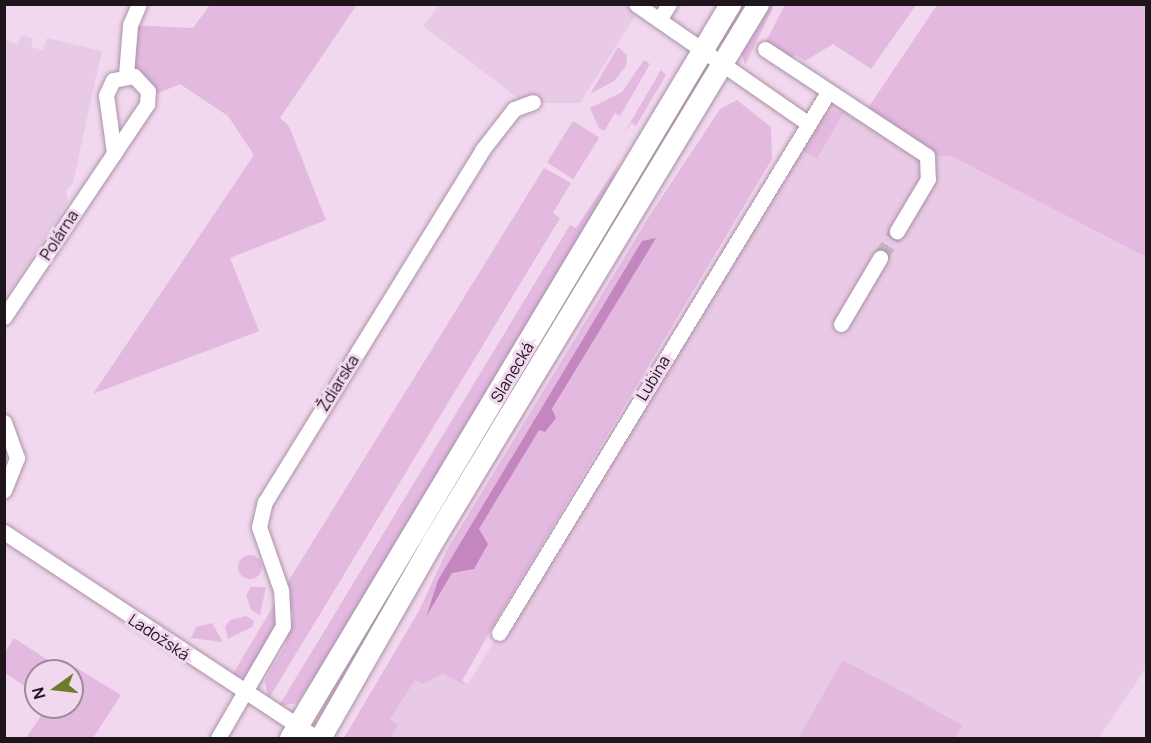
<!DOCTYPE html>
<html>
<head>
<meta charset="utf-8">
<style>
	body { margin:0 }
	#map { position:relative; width:1151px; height:743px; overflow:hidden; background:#f1d8ee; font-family:Manrope,sans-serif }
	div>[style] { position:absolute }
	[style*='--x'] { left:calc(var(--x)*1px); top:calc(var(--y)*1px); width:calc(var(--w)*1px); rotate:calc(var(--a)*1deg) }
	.built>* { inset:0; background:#e9cae6 }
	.green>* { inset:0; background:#e3b9e0; transform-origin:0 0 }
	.round { border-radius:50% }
	.forest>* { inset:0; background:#c386bf }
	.minor-tunnel>* { height:15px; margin-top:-7.5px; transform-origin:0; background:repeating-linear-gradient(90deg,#c7b1c4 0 15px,transparent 0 23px) }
	.roads { filter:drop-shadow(0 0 2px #a991a7) drop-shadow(0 0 2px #a991a7) }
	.minor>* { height:15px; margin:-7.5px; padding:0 7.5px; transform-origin:7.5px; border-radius:7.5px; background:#fff }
	.secondary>* { height:21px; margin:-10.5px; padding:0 10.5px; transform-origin:10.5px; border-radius:10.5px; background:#fff }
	span { translate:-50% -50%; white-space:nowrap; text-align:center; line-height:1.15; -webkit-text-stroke:6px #f1d8ee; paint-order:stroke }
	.street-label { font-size:16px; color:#1e151d }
	.frame { position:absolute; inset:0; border:6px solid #1e151d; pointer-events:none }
	.north { position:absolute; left:24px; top:659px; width:60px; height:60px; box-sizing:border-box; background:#f1d8ee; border:2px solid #9d8a9a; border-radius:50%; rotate:255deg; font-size:16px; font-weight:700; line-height:24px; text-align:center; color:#1e151d }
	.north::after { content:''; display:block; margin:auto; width:21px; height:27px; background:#6d7c29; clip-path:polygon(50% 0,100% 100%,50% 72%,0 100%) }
</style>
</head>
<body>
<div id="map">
	<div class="built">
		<i style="clip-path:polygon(439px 5px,642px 5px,580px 103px,524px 103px,423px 26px)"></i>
		<i style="clip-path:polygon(21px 35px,33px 38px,31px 47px,43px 50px,47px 38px,102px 51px,73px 183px,66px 191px,68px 202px,5px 298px,5px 40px,18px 44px)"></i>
		<i style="clip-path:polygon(827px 94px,927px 156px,951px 156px,1146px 257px,1146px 668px,1099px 738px,344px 738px,400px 644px,468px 684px)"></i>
	</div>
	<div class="green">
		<i style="clip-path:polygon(210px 5px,363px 5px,356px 6px,280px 118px,289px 126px,326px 220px,230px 258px,259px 331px,93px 394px,254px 155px,228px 116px,180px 84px,149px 97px,134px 76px,130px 25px,193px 28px)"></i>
		<i style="clip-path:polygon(771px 5px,774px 5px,745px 65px,741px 52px,747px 36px)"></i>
		<i style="clip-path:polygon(785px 5px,916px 5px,871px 69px,833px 44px,805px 61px,795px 55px,789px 60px,764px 45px)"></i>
		<i style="clip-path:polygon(937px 5px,1146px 5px,1146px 257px,951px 156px,927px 156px,862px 117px)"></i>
		<i style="clip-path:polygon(618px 47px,627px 55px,626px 66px,614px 81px,590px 94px)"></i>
		<i style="clip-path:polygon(644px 60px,650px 64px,620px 116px,615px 113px,604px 131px,599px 128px,590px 108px,622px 92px)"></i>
		<i style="clip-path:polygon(661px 70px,666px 75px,636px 126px,631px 123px,620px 140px)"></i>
		<i style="clip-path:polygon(evenodd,737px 100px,771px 127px,772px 159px,493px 626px,462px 681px,467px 686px,443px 673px,423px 684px,415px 680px,390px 719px,398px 725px,390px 738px,344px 738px,419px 611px,448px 548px,650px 215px,720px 109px,737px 100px,655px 238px,552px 410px,555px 418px,539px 429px,479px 529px,488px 544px,452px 573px,427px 614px,438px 580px,642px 242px,655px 238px)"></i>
		<i style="clip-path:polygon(833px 111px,844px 112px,817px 159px,801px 150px,820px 118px)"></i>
		<i style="left:573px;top:121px;width:31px;height:49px;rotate:32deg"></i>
		<i style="clip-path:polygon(618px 165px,606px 197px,378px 580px,297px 703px,279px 706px,570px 225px,576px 228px)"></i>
		<i style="clip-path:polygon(544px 168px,571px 183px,553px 213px,560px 218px,268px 700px,265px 680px,284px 648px,293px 617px,286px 585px)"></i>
		<i class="round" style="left:238px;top:555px;width:24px;height:24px"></i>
		<i style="clip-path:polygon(251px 587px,266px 587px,260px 615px,251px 610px,246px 595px)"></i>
		<i style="clip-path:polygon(277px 600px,277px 625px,246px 677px,231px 677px)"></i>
		<i style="clip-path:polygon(246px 616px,254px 621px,252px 627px,228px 639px,225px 627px,230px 620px)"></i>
		<i style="clip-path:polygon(212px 623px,223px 642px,191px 638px,196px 627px)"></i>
		<i style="clip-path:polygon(14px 638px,51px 662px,45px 671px,36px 671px,32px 691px,5px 673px,5px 652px)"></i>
		<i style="clip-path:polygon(843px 660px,914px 698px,963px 726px,955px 738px,798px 738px)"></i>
		<i style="clip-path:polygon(75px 667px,121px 695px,93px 738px,26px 738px,47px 707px,72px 707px)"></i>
	</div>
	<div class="forest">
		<i style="clip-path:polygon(656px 238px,552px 409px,556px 418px,545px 432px,539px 430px,479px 529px,488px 544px,474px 569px,452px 573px,426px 617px,438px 580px,642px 241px)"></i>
	</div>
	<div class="minor-tunnel">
		<i style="--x:880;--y:258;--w:32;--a:-58"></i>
	</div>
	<div class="roads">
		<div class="minor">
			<i style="--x:636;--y:4;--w:208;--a:34.8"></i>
			<i style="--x:659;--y:20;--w:19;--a:-58"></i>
			<i style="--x:765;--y:49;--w:194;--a:33.4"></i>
			<i style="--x:927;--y:156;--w:23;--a:88"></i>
			<i style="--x:928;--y:179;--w:61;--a:120.8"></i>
			<i style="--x:126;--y:75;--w:50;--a:-85.4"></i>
			<i style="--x:130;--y:25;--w:23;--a:-67"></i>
			<i style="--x:4;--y:317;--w:257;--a:-56.1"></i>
			<i style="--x:147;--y:104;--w:13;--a:-86"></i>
			<i style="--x:148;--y:91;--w:21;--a:-133"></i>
			<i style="--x:134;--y:76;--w:21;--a:169"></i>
			<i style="--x:113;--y:80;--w:17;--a:115"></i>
			<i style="--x:106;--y:95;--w:59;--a:82.1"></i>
			<i style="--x:841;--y:324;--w:77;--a:-59.4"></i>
			<i style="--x:4;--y:422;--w:38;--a:70"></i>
			<i style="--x:17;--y:458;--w:35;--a:112"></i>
			<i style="--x:4;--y:532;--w:374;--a:33.4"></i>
			<i style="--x:499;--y:633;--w:631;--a:-58.68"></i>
			<i style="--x:218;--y:738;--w:129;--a:-59.9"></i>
			<i style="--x:283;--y:626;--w:36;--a:-93"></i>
			<i style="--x:281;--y:590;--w:67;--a:-109.2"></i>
			<i style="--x:259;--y:527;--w:26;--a:-77"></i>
			<i style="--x:265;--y:502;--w:414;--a:-58.3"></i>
			<i style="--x:482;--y:150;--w:52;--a:-52"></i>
			<i style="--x:514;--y:109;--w:20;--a:-20"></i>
		</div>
		<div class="secondary">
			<i style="--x:290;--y:738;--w:856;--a:-59.06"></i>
			<i style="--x:320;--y:738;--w:229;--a:-60.2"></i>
			<i style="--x:434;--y:539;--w:625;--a:-58.8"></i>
		</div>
	</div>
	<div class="street-label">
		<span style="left:59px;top:235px;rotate:-57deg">Polárna</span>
		<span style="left:512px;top:372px;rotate:-59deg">Slanecká</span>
		<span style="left:653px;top:378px;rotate:-59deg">Lubina</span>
		<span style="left:338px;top:383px;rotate:-58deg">Ždiarska</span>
		<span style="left:159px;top:637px;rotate:34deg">Ladožská</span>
	</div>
	<div class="frame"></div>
	<div class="north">N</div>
</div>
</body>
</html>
